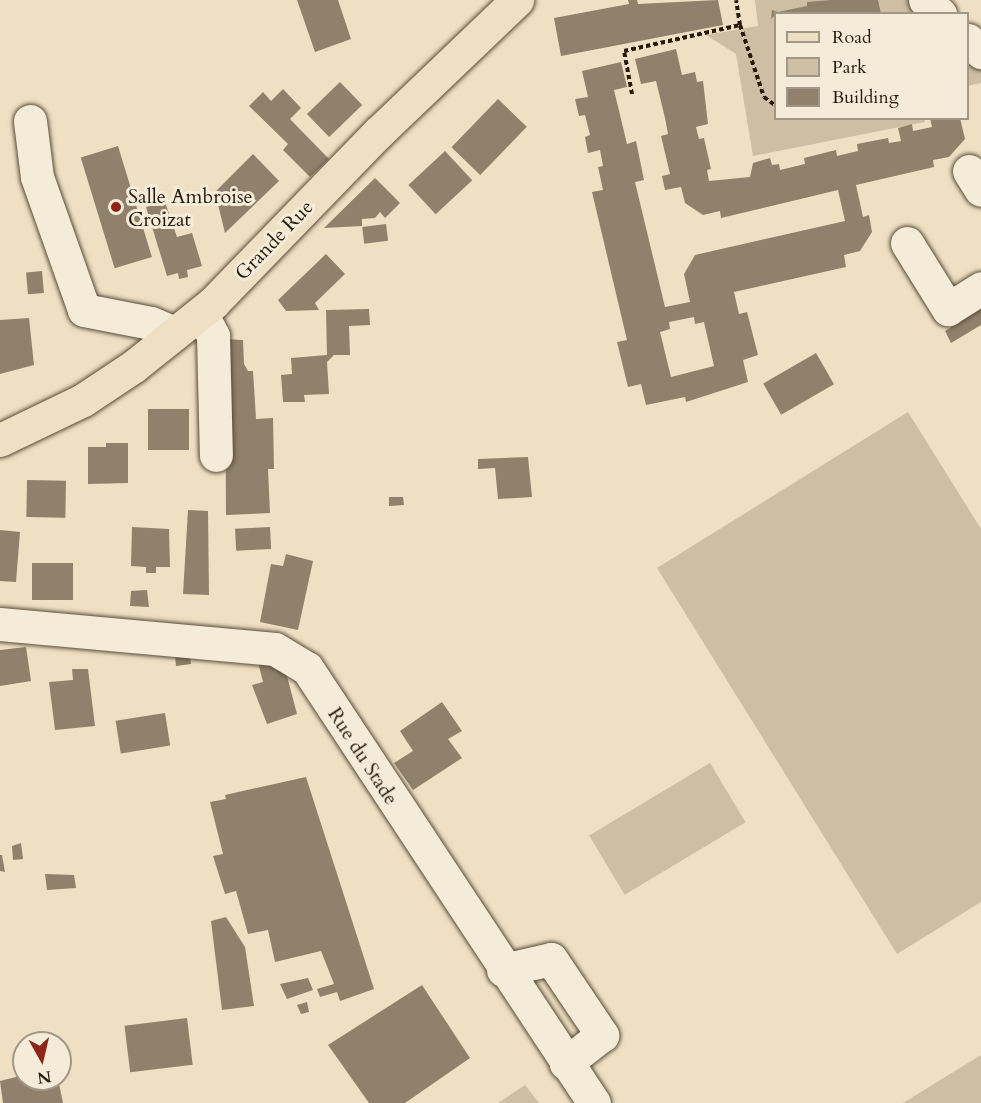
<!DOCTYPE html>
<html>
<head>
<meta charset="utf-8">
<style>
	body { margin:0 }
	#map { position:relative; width:981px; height:1103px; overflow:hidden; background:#efe0c4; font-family:Cardo,serif }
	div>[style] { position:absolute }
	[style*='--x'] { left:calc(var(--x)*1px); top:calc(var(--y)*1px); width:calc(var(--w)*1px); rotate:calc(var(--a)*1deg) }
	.green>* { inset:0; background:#cdbea4; transform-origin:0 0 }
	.building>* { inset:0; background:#8f816b; transform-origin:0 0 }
	.path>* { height:4px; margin-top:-2px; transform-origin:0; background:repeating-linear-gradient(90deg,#261a0a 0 4.5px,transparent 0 7.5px) }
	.roads { filter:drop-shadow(0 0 2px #584c38) drop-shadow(0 0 2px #584c38) }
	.minor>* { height:33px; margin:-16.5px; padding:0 16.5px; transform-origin:16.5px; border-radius:16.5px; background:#f5ebd9 }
	.major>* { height:33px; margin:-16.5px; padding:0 16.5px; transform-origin:16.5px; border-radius:16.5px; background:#efe0c4 }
	.dots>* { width:16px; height:16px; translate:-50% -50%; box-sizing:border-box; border:3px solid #f5ebd9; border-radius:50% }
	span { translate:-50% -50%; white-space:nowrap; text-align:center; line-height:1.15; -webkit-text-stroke:6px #f5ebd9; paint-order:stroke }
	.poi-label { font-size:20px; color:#261a0a }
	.left { translate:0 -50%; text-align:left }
	.street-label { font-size:20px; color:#261a0a }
	.legend { position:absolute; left:774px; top:12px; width:195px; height:108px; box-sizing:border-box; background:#f5ebd9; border:2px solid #a29786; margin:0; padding:8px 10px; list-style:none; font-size:18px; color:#261a0a }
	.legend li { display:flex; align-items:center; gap:12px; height:30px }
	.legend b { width:30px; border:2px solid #a29786 }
	.north { position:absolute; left:12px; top:1031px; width:60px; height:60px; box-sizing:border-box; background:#f5ebd9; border:2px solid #a29786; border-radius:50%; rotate:172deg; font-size:16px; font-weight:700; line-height:24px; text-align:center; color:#261a0a }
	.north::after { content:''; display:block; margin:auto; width:21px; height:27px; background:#8f2418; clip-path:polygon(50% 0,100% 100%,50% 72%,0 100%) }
</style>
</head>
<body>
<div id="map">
	<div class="green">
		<i style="clip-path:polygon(755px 0,920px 0,933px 13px,776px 14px,776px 118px,924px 118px,925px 122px,753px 156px,736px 54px,706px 35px,758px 26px)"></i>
		<i style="clip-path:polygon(968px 48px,981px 61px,981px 83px,968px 86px)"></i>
		<i style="clip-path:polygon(908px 412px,981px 529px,981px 902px,897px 954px,657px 568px)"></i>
		<i style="left:710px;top:763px;width:69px;height:141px;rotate:59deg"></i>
		<i style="clip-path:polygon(981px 1055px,981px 1103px,903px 1103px)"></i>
		<i style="clip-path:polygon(525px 1085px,539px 1103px,498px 1103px)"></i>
	</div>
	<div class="building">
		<i style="clip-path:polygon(297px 0,338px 0,351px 39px,315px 52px)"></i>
		<i style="clip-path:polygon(628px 0,637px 0,638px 4px,718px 0,723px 25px,561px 56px,554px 18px,629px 4px)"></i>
		<i style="clip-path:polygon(831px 0,878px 0,881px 14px,776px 14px,771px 19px,772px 10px,778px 12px,807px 6px,807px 2px)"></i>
		<i style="clip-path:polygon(evenodd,676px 49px,682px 75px,695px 72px,697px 82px,703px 81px,708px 124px,696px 127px,699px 139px,704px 138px,711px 169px,707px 170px,709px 181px,750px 177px,753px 163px,770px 158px,772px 165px,779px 164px,780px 170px,805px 164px,804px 158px,836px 150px,837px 156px,858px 151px,857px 144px,888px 138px,889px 143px,901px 141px,898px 128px,912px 124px,913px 131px,932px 127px,930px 118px,960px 118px,965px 139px,949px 157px,933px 160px,934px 167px,856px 185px,863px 217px,869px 215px,872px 232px,860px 251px,844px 255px,846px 267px,734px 292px,739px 314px,747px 312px,758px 355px,743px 360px,748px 382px,686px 402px,685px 397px,646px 405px,641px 384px,628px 387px,617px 342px,627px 340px,592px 192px,603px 190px,598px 167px,603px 166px,600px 150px,588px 153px,585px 137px,590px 135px,585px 115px,579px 116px,575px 99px,588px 97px,582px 71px,621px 62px,627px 87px,614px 90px,627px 144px,636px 141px,644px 180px,635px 182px,665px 307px,690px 302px,684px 274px,695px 255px,845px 221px,838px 190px,721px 218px,720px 211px,703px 215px,685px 203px,681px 187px,665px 190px,662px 176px,670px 174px,661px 136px,668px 134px,665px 118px,656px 81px,641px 84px,635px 59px,676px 49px,694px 317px,695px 324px,704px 322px,714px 366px,671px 377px,660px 332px,670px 329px,669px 322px,694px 317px)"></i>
		<i style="left:340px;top:82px;width:32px;height:46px;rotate:46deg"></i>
		<i style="clip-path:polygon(283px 89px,301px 108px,290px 119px,329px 159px,310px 177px,283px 150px,288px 144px,249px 106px,263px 92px,271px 101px)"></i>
		<i style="left:498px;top:99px;width:40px;height:67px;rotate:44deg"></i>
		<i style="left:118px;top:146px;width:116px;height:39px;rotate:73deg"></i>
		<i style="left:445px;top:151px;width:40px;height:50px;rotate:47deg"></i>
		<i style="clip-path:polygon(253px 154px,279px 181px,225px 233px,215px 192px)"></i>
		<i style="clip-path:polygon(375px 178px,400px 203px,385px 218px,380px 212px,375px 218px,362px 219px,362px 226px,324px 228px)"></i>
		<i style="clip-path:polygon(165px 202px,177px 237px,192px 233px,202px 266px,187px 270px,188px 277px,179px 279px,178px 273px,167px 276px,146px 207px)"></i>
		<i style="left:386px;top:224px;width:17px;height:24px;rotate:83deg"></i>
		<i style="clip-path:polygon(326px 254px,345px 274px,315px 303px,319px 310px,286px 311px,278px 300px)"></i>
		<i style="left:42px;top:271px;width:22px;height:16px;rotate:85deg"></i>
		<i style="clip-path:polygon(369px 309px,370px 325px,349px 326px,350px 355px,334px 355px,327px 362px,329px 394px,304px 395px,305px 402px,283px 402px,281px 375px,292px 374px,291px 358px,327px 355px,326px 310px)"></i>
		<i style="clip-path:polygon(981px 309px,981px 325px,951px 343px,945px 331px)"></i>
		<i style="clip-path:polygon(29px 318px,34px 365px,0 374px,0 320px)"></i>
		<i style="clip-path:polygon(225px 339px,243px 340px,244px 364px,248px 371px,253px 371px,256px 419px,273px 418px,274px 469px,268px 469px,270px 513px,226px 515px)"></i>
		<i style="left:816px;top:353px;width:36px;height:61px;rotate:60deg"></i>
		<i style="left:148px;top:409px;width:41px;height:41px"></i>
		<i style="clip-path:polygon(106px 443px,128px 443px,128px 483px,88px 484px,88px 447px,106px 447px)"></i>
		<i style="clip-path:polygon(528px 457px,532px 497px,498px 499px,495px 468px,478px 469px,478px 459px)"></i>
		<i style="left:27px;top:480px;width:39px;height:37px;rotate:1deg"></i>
		<i style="clip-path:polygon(389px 497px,403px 497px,404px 505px,389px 506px)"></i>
		<i style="clip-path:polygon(188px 510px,208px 511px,209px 595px,183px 594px)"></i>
		<i style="clip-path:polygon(132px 527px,169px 529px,170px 567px,156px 567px,156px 573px,146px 573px,146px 567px,131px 566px)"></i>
		<i style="left:270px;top:527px;width:22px;height:35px;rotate:87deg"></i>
		<i style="clip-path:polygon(0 530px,20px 532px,16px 582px,0 581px)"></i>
		<i style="clip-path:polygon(286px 554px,313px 561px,298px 630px,260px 622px,271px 564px,283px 566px)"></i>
		<i style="left:32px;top:563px;width:41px;height:37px"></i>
		<i style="clip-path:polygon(147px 590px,149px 607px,130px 606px,131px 591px)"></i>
		<i style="clip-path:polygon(174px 645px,189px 647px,191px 664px,176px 666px)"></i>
		<i style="clip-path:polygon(26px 647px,31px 681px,0 686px,0 650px)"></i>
		<i style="clip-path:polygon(273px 659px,287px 676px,297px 714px,267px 724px,252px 685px,263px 682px,258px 662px)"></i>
		<i style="clip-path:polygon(72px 669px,88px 669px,95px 726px,55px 730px,49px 682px,73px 680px)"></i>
		<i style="clip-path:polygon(442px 702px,462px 731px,448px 739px,462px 758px,413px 790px,394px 763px,413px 751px,400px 731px)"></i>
		<i style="left:165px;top:713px;width:33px;height:50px;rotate:81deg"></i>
		<i style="clip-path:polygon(306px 777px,374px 989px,340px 1001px,337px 992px,320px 997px,317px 989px,334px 984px,321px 951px,275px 962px,268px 930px,248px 934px,236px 891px,225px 894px,213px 856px,223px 854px,210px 802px,226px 799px,225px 795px)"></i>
		<i style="clip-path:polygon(21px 843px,23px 859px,13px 860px,12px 846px)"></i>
		<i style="clip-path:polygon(0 855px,2px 855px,5px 872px,0 871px)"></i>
		<i style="clip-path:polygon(45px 874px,74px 875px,76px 888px,47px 890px)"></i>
		<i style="clip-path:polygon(226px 917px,245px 947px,254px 1006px,222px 1010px,211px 921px)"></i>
		<i style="clip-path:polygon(308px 978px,313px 990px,287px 999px,280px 984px)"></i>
		<i style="clip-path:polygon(422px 985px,470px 1058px,405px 1103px,369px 1103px,328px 1045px)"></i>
		<i style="clip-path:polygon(307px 1002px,309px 1012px,301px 1014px,297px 1005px)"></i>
		<i style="left:187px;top:1018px;width:47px;height:63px;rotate:83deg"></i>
		<i style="clip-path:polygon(24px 1075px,24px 1079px,58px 1079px,63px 1103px,3px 1103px,0 1081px)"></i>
	</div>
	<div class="path">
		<i style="--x:740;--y:25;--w:76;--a:71.6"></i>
		<i style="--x:764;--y:97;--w:15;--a:37"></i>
		<i style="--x:632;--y:94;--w:44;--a:-100.5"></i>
		<i style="--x:624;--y:51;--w:119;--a:-12.6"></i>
		<i style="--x:740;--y:25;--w:25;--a:-99"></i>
	</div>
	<div class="roads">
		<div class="minor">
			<i style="--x:925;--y:0;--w:21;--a:43"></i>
			<i style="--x:968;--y:40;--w:18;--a:43"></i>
			<i style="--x:30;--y:121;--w:56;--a:82.9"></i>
			<i style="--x:37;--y:177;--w:141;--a:70.5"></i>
			<i style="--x:84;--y:310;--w:68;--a:11"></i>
			<i style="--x:151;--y:323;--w:26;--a:23"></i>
			<i style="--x:969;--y:171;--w:22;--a:58"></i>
			<i style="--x:907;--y:243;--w:78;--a:58.2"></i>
			<i style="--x:948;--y:309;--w:39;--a:-32"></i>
			<i style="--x:201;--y:313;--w:26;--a:62"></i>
			<i style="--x:213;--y:336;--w:119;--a:88.6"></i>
			<i style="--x:0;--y:624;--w:276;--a:5.2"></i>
			<i style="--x:275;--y:649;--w:37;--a:31"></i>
			<i style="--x:307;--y:668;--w:521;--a:56.58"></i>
			<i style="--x:503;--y:970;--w:49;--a:-12.9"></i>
			<i style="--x:551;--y:959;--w:92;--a:56.1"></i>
			<i style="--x:602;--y:1035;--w:46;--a:142.1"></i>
		</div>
		<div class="major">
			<i style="--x:0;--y:440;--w:92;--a:-25.7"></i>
			<i style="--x:83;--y:400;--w:61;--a:-33.7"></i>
			<i style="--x:134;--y:366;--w:101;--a:-38.6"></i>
			<i style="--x:213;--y:303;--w:238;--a:-45.9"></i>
			<i style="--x:379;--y:132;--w:191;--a:-43.7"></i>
		</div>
	</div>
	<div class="dots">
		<i style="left:116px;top:207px;background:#8f2418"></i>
	</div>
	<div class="poi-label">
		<span class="left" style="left:128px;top:208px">Salle Ambroise<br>Croizat</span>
	</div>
	<div class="street-label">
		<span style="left:274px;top:240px;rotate:-46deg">Grande Rue</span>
		<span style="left:363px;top:756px;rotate:57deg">Rue du Stade</span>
	</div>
	<ul class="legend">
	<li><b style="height:8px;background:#efe0c4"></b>Road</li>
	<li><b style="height:16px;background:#cdbea4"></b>Park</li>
	<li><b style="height:16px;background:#8f816b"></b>Building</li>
	</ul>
	<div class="north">N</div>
</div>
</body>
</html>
